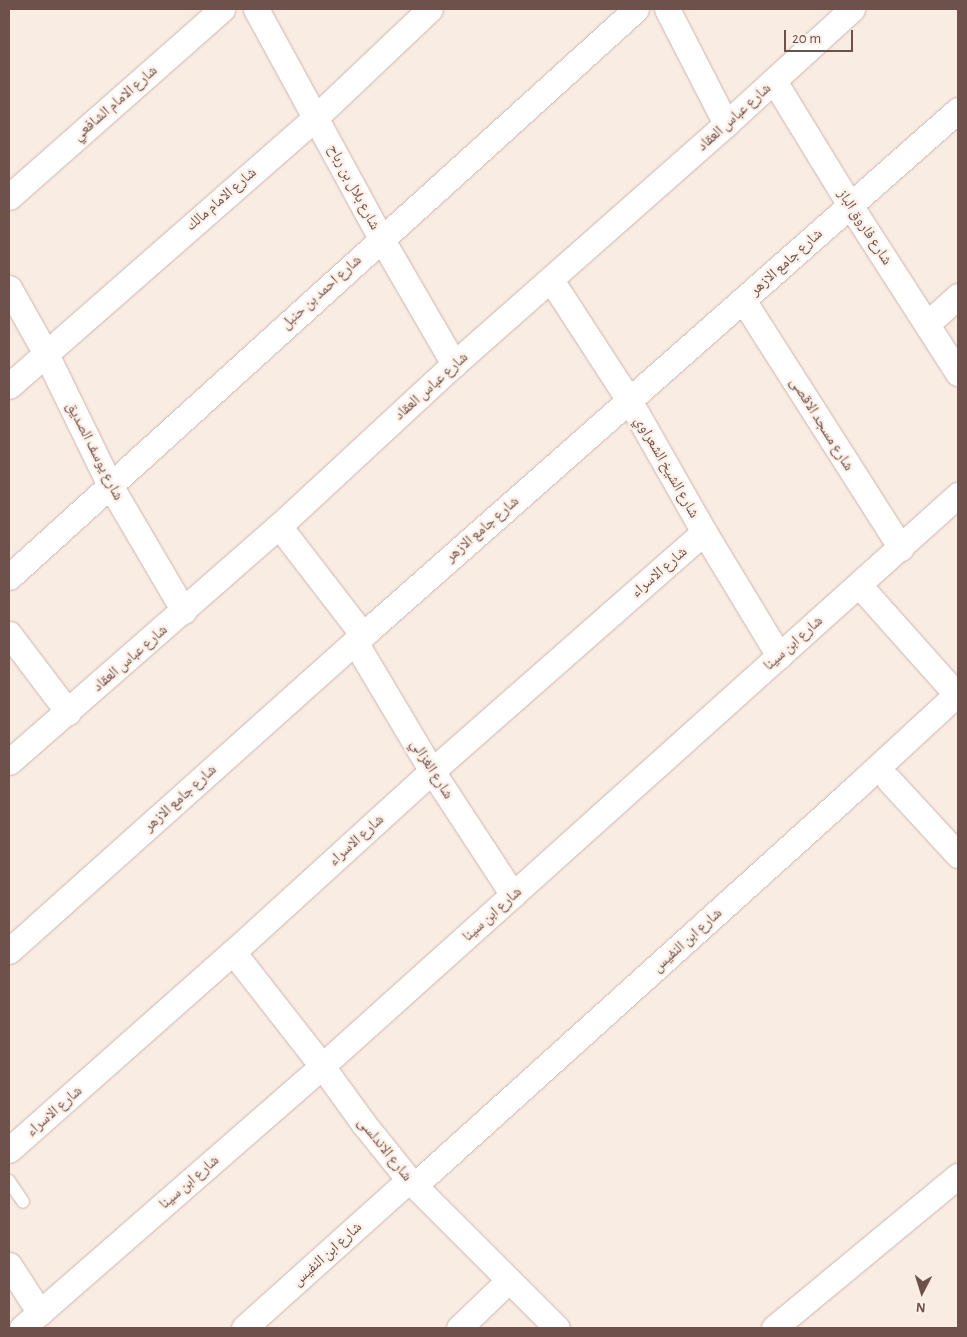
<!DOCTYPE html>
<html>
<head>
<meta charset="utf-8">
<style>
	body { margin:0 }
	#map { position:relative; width:967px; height:1337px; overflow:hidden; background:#f9ece3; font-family:"Alegreya Sans","Noto Naskh Arabic",sans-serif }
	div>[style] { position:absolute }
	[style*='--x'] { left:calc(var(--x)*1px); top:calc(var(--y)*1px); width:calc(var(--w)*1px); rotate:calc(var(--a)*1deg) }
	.roads { filter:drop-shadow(0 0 1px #ccb5ae) drop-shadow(0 0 1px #ccb5ae) }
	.lane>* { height:12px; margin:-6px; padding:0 6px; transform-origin:6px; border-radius:6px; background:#fff }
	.street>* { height:25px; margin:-12.5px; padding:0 12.5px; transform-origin:12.5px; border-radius:12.5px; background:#fff }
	span { translate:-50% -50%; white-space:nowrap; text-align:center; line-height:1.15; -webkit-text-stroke:4.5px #fdf1e9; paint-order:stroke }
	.street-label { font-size:15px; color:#6f514c }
	.frame { position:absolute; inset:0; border:10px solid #6f514c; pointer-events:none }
	.north { position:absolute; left:897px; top:1267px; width:50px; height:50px; -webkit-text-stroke:4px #fdf1e9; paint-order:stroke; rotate:185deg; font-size:14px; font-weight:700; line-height:20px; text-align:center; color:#6f514c }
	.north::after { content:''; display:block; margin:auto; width:18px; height:22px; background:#6f514c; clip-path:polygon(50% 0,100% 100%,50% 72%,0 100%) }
	.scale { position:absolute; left:784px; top:30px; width:69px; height:22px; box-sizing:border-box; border:2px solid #6f514c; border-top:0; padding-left:6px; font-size:15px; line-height:18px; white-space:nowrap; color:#6f514c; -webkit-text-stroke:4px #fdf1e9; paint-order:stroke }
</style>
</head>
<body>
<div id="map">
	<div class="roads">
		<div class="lane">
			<i style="--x:9;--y:1181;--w:25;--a:56"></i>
		</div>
		<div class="street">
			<i style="--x:256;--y:9;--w:261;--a:61.4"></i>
			<i style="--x:381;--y:238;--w:146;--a:59.9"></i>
			<i style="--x:667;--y:9;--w:129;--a:62.8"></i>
			<i style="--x:774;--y:81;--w:145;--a:58.5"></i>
			<i style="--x:850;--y:205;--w:200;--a:57.3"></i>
			<i style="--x:9;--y:197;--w:284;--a:-41.4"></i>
			<i style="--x:551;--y:280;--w:143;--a:57"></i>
			<i style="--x:629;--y:400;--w:152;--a:60.4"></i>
			<i style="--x:704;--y:532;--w:145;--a:58.8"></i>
			<i style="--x:9;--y:288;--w:73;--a:60.6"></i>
			<i style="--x:45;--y:352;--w:148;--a:64"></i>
			<i style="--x:110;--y:485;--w:146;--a:59.6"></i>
			<i style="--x:743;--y:300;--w:294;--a:57.5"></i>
			<i style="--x:927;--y:324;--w:42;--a:-42.1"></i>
			<i style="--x:9;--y:386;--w:408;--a:-41.2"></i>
			<i style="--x:316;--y:117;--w:157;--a:-43.5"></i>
			<i style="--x:279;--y:526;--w:138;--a:52.4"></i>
			<i style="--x:9;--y:577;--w:846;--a:-42.17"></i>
			<i style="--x:859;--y:585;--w:149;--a:48.3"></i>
			<i style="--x:9;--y:634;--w:98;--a:52.9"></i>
			<i style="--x:355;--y:642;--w:150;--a:59.2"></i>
			<i style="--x:432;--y:771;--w:148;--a:56.8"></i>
			<i style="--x:9;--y:762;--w:359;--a:-41.2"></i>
			<i style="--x:279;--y:526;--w:238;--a:-42.8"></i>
			<i style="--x:454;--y:364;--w:363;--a:-41.4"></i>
			<i style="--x:726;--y:124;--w:171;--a:-42.4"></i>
			<i style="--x:889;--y:780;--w:102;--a:47.4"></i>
			<i style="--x:9;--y:951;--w:464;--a:-41.8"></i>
			<i style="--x:355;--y:642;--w:804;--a:-41.42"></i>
			<i style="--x:233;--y:952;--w:145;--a:52"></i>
			<i style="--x:322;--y:1066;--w:72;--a:54.1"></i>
			<i style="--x:364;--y:1124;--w:72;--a:51.2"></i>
			<i style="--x:409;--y:1180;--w:209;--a:45"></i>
			<i style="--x:9;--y:1150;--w:299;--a:-41.5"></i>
			<i style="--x:233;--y:952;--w:269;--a:-42.3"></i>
			<i style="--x:432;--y:771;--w:362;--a:-41.3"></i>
			<i style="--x:415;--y:1185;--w:593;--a:-42.06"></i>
			<i style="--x:855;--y:788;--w:140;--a:-42.7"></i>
			<i style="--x:9;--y:1265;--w:57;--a:57.1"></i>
			<i style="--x:22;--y:1328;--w:398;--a:-41.1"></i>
			<i style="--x:322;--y:1066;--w:855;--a:-41.92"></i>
			<i style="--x:244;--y:1328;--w:222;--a:-41.9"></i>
			<i style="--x:459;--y:1328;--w:69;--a:-43.8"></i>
			<i style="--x:774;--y:1328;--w:239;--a:-39.6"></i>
		</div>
	</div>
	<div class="street-label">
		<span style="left:115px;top:103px;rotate:-41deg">شارع الامام الشافعي</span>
		<span style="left:734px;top:117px;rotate:-42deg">شارع عباس العقاد</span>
		<span style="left:354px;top:187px;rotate:62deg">شارع بلال بن رباح</span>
		<span style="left:221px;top:199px;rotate:-41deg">شارع الامام مالك</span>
		<span style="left:865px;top:227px;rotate:57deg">شارع فاروق الباز</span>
		<span style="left:786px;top:262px;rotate:-42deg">شارع جامع الازهر</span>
		<span style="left:321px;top:292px;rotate:-42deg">شارع احمد بن حنبل</span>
		<span style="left:431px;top:386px;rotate:-42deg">شارع عباس العقاد</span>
		<span style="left:822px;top:424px;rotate:58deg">شارع مسجد الاقصى</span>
		<span style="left:95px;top:451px;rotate:63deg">شارع يوسف الصديق</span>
		<span style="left:667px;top:467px;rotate:60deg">شارع الشيخ الشعراوي</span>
		<span style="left:482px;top:529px;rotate:-41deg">شارع جامع الازهر</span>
		<span style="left:659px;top:572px;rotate:-41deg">شارع الاسراء</span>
		<span style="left:793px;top:643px;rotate:-42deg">شارع ابن سينا</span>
		<span style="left:130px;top:658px;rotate:-41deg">شارع عباس العقاد</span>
		<span style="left:432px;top:769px;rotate:58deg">شارع الغزالي</span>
		<span style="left:180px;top:798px;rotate:-42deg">شارع جامع الازهر</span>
		<span style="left:356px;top:840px;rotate:-42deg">شارع الاسراء</span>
		<span style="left:492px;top:914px;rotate:-42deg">شارع ابن سينا</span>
		<span style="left:687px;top:940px;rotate:-42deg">شارع ابن النفيس</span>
		<span style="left:54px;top:1111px;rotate:-41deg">شارع الاسراء</span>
		<span style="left:385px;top:1149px;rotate:51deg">شارع الاندلسى</span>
		<span style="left:189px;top:1182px;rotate:-41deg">شارع ابن سينا</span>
		<span style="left:327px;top:1254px;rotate:-42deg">شارع ابن النفيس</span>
	</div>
	<div class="frame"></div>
	<div class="north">N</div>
	<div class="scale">20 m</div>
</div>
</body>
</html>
